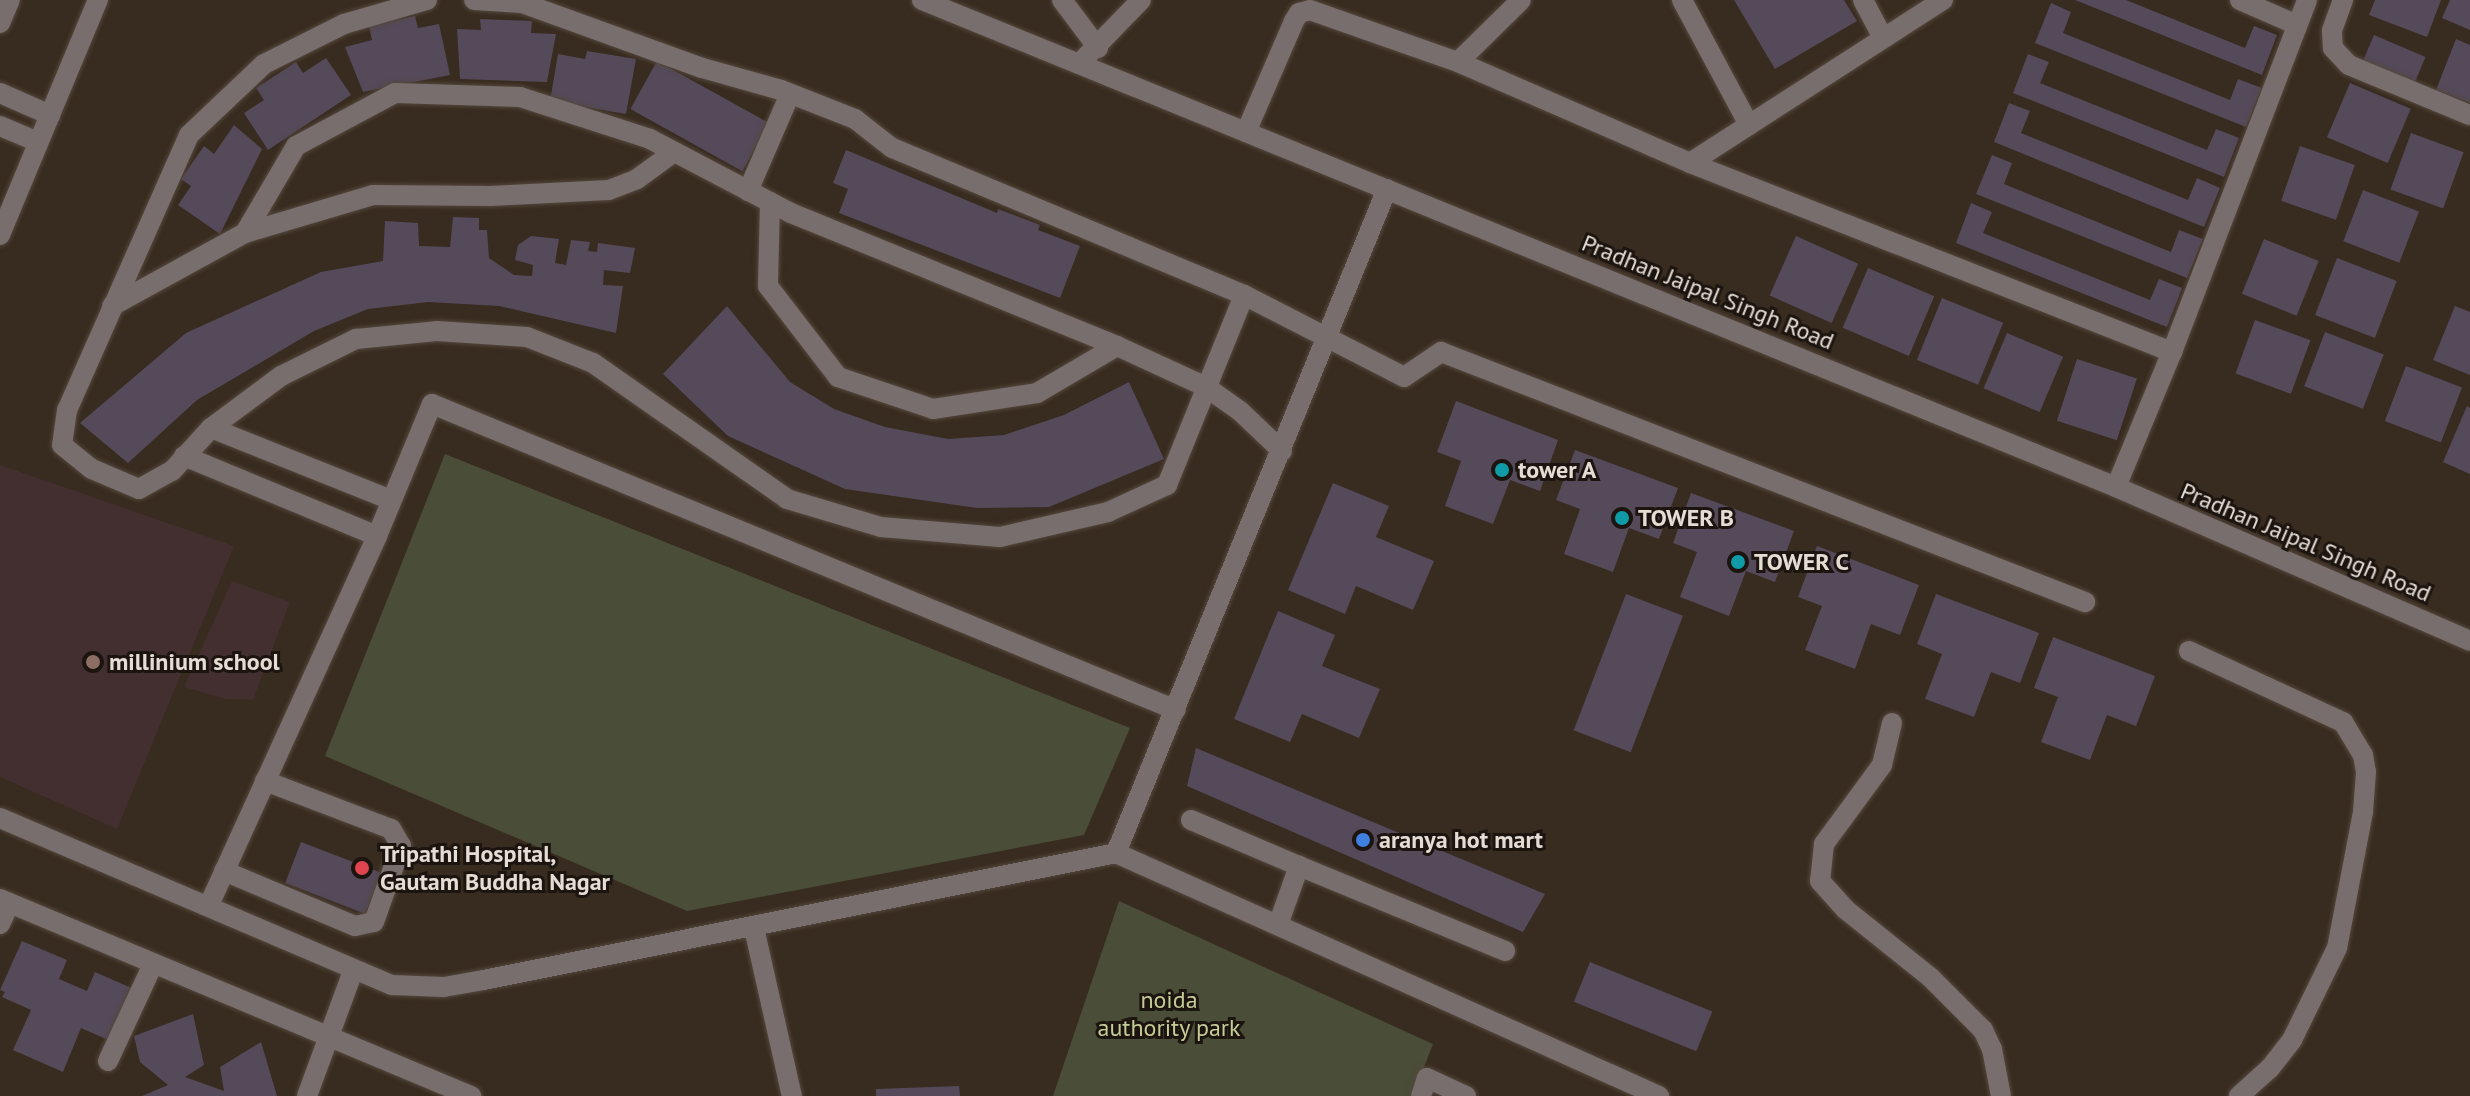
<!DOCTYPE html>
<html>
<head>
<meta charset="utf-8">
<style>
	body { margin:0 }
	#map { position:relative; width:2470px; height:1096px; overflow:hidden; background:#382b1f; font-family:"PT Sans",sans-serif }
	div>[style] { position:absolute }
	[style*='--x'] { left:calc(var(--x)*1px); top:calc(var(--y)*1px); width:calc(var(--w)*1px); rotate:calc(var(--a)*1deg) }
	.education>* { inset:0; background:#432f30 }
	.green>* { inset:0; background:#4a4d37 }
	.building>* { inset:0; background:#554a5a; transform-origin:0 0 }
	.roads { filter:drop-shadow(0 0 2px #54473c) drop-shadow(0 0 2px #54473c) }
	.minor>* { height:20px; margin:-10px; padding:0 10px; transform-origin:10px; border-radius:10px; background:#786e6d }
	.dots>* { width:22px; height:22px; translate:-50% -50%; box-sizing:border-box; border:4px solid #1b140f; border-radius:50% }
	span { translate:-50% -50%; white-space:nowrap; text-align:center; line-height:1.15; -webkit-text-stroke:6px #1b140f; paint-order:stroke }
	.street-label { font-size:24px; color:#e5dcd4 }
	.poi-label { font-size:24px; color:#e5dcd4; font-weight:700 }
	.left { translate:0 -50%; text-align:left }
	.park-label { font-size:24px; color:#c5cc96 }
</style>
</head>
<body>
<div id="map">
	<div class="education">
		<i style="clip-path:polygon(0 465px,234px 546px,117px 829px,0 777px)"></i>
		<i style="clip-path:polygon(232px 581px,290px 602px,253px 700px,226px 699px,184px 687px)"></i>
	</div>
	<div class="green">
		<i style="clip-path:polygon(445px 454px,1130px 728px,1084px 835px,687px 911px,325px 756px)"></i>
		<i style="clip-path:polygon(1119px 901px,1433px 1044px,1413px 1096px,1053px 1096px)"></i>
	</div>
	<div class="building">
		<i style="clip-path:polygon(1734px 0,1844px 0,1857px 21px,1775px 69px)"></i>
		<i style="clip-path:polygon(2075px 0,2126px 0,2245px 48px,2254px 26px,2277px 35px,2262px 75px)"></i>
		<i style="clip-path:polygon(2375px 0,2441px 0,2427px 37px,2369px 15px)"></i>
		<i style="clip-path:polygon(2450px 0,2470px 0,2470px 30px,2442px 18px)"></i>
		<i style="clip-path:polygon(2051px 3px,2071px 12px,2063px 33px,2230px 100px,2238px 79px,2262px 88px,2246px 127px,2035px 43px)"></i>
		<i style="clip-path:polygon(415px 16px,418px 28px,439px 24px,450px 75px,363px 92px,345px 47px,372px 40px,369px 26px)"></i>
		<i style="clip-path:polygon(480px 19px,532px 21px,531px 33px,556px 34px,547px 82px,460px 79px,457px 29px,481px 30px)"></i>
		<i style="left:2374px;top:35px;width:56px;height:30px;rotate:23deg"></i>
		<i style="clip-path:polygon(2456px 39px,2470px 45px,2470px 103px,2436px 90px)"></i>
		<i style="clip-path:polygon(587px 51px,636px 59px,626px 114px,550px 101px,558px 54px,585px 59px)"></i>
		<i style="clip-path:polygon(2028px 54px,2049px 62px,2040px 83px,2207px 150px,2216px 129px,2239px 138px,2224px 177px,2013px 93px)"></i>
		<i style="clip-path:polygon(326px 58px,351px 95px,268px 150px,244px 113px,264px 100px,256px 88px,296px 62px,303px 73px)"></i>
		<i style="left:657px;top:61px;width:128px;height:55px;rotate:29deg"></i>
		<i style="left:2350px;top:83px;width:66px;height:59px;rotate:23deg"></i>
		<i style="clip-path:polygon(2009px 103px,2030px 111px,2021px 133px,2188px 200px,2197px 178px,2220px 188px,2204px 227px,1994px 142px)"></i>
		<i style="clip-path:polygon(234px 125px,262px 149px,220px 234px,178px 205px,191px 186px,181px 179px,204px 146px,214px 154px)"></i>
		<i style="left:2411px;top:133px;width:56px;height:60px;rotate:20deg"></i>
		<i style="left:2300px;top:146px;width:58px;height:58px;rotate:19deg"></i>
		<i style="clip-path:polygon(846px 150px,997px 213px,998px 209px,1040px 225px,1038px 230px,1080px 246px,1060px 298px,839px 213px,848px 189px,833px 183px)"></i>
		<i style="clip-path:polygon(1992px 155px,2012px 163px,2004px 184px,2171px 252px,2179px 230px,2203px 239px,2187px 278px,1976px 194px)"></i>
		<i style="left:2363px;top:190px;width:60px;height:55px;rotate:21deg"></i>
		<i style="clip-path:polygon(1971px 203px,1992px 212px,1983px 233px,2150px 300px,2159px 279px,2182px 288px,2167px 327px,1956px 243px)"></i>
		<i style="clip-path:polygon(453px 217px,479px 218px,479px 230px,487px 230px,489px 258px,514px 275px,532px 276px,533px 265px,515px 260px,518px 245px,531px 236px,559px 239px,555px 263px,566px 265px,571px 240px,590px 242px,588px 251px,597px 252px,598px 243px,635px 248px,630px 273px,604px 270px,603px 285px,623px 286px,616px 333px,499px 306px,428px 302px,368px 309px,314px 331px,197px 400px,128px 463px,80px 423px,186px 333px,321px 272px,383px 261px,385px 221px,418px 223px,419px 246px,450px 247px)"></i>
		<i style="left:1796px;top:236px;width:68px;height:65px;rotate:24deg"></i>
		<i style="left:2264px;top:239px;width:59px;height:59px;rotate:22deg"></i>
		<i style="left:2337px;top:258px;width:64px;height:61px;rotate:21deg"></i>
		<i style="left:1868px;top:268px;width:72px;height:65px;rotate:23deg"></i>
		<i style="left:1942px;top:298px;width:66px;height:67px;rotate:22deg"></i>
		<i style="clip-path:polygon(727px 306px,790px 382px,834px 409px,885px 427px,948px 439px,1004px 435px,1064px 415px,1129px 382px,1164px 459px,1049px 507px,977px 508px,845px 489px,728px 436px,663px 374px)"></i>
		<i style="clip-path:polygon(2455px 306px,2470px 312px,2470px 375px,2433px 360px)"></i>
		<i style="left:2255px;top:320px;width:59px;height:57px;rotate:20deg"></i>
		<i style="left:2325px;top:332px;width:63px;height:58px;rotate:21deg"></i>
		<i style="left:2007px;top:333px;width:61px;height:60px;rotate:23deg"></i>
		<i style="left:2077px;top:359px;width:63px;height:65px;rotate:18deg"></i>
		<i style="left:2406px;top:366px;width:60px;height:59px;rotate:21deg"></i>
		<i style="clip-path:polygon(1456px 401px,1558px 440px,1540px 491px,1510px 480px,1493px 524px,1445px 506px,1461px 461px,1437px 452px)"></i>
		<i style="clip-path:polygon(2467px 406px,2470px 408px,2470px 474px,2443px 462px)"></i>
		<i style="clip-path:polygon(1575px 450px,1678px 488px,1659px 539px,1629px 528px,1613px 572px,1564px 554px,1580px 509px,1556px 500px)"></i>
		<i style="clip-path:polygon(1333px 483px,1389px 506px,1376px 537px,1434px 561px,1413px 610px,1356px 586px,1345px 614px,1288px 590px)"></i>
		<i style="clip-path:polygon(1691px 493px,1794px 531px,1775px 582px,1746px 571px,1729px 616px,1680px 597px,1697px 552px,1673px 543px)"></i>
		<i style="clip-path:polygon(1817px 546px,1919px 585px,1900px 635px,1871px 624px,1855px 669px,1805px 650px,1822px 606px,1798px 597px)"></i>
		<i style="left:1626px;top:594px;width:61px;height:146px;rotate:21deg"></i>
		<i style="clip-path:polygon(1936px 594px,2039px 633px,2020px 683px,1991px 672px,1974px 717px,1925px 699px,1942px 654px,1917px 644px)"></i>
		<i style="clip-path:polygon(1278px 611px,1335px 635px,1322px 666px,1380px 689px,1359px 738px,1302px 714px,1290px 742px,1234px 719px)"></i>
		<i style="clip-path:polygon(2053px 637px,2155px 676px,2136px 726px,2107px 715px,2090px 760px,2041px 742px,2058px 697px,2034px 688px)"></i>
		<i style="clip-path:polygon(1196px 748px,1545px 894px,1523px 932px,1187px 786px)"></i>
		<i style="left:301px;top:842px;width:86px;height:44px;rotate:21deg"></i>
		<i style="clip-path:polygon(22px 941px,67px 960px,59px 979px,87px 991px,95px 972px,136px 990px,113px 1042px,81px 1028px,63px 1072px,13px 1050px,31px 1010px,2px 997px,5px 992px,0 990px)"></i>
		<i style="left:1590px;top:962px;width:132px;height:43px;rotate:22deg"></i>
		<i style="clip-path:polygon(193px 1014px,204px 1065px,185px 1077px,224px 1091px,220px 1067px,261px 1042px,277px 1096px,142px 1096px,168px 1085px,140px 1062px,134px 1036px)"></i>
		<i style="clip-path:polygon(959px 1086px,960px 1096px,876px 1096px,876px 1089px)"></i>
	</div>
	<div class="roads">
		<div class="minor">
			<i style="--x:427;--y:0;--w:86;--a:163.9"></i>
			<i style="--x:344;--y:24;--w:89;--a:153.4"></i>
			<i style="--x:264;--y:64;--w:103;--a:136.6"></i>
			<i style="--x:189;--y:135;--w:301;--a:113.9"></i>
			<i style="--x:67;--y:410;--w:35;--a:98"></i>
			<i style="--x:62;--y:445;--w:38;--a:39"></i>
			<i style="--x:92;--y:469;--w:51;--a:23.1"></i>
			<i style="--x:139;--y:489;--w:38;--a:-29"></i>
			<i style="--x:172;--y:471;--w:58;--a:-47.8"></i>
			<i style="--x:211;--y:428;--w:87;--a:-36.6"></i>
			<i style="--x:281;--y:376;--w:84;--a:-26.3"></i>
			<i style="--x:356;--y:339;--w:81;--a:-5.6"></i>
			<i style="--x:437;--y:331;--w:90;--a:3.8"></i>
			<i style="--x:527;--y:337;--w:71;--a:21.5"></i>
			<i style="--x:593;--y:363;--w:237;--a:35"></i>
			<i style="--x:787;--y:499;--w:98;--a:16.6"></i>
			<i style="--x:881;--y:527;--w:119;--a:4.8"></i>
			<i style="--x:1000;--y:537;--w:111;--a:-13"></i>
			<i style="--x:1108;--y:512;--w:65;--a:-24.6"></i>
			<i style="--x:1167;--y:485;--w:205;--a:-67.9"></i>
			<i style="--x:1244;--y:295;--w:381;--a:-157.3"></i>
			<i style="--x:892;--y:148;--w:47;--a:-141.9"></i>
			<i style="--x:855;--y:119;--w:79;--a:-158.6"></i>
			<i style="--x:781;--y:90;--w:82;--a:-164.4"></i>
			<i style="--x:702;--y:68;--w:191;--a:-160.1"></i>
			<i style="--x:522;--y:3;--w:48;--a:-176.4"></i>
			<i style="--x:922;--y:0;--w:1289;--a:22.19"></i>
			<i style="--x:2116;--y:487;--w:386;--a:23.5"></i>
			<i style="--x:1062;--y:0;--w:60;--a:53.1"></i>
			<i style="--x:1682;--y:0;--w:142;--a:61.8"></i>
			<i style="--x:1863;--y:0;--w:43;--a:62.2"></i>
			<i style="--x:2240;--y:0;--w:62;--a:23.7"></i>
			<i style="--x:2343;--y:0;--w:33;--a:110"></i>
			<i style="--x:2332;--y:31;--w:17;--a:87"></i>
			<i style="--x:2333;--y:48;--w:23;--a:47"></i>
			<i style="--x:2349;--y:65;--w:131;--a:22.5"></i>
			<i style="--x:0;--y:23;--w:25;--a:-67"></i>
			<i style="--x:1458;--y:62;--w:88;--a:-44.5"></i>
			<i style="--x:1079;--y:64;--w:89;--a:-45.9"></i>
			<i style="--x:0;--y:93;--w:55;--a:23.7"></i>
			<i style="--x:0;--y:126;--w:41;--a:22.8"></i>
			<i style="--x:1246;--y:132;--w:121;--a:-66.6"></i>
			<i style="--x:1294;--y:21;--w:9;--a:-58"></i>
			<i style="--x:1299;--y:13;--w:11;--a:-15"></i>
			<i style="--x:1310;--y:10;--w:157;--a:19.4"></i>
			<i style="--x:1458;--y:62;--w:253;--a:23.5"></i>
			<i style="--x:1690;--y:163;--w:518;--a:21.41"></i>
			<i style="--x:1690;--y:163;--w:301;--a:-32.8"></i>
			<i style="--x:748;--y:191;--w:106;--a:-66.6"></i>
			<i style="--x:770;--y:202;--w:84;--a:91.4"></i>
			<i style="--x:768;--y:286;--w:115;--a:52.4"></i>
			<i style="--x:838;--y:377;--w:100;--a:18.6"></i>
			<i style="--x:933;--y:409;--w:105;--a:-8.7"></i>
			<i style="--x:1037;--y:393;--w:93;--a:-30.4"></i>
			<i style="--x:245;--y:233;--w:134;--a:-16.5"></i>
			<i style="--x:373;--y:195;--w:118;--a:0.5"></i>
			<i style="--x:491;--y:196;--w:118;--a:-2.9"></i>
			<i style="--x:609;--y:190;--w:30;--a:-21"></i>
			<i style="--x:637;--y:179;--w:46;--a:-36.1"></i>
			<i style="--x:0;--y:235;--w:255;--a:-67.4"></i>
			<i style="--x:1244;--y:295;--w:180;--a:27.1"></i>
			<i style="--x:1404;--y:377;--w:45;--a:-34"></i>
			<i style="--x:1441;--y:352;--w:691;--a:21.22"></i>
			<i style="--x:112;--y:306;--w:152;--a:-28.8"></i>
			<i style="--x:245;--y:233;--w:101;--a:-59.6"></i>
			<i style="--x:296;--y:146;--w:112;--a:-28.2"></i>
			<i style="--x:395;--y:93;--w:125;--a:1.8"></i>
			<i style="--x:520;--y:97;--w:137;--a:17.9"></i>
			<i style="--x:650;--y:139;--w:159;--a:27.7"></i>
			<i style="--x:791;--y:213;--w:352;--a:22.2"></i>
			<i style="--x:1117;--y:346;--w:98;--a:24.7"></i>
			<i style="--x:1206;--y:387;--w:42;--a:35.2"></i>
			<i style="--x:1240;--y:411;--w:58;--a:43.6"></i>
			<i style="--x:211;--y:428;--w:194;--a:21.8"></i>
			<i style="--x:184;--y:456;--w:209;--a:22.5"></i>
			<i style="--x:2116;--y:487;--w:146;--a:-67.5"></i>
			<i style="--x:2172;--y:352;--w:377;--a:-69"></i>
			<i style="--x:2189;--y:651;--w:170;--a:24.8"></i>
			<i style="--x:2343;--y:722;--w:39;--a:59"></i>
			<i style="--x:2363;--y:755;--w:17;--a:80"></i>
			<i style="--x:2366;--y:772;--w:40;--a:94.3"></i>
			<i style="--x:2363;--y:812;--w:138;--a:100.8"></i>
			<i style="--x:2337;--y:948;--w:102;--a:116.1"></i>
			<i style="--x:2292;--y:1040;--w:36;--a:128"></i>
			<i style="--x:2270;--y:1068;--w:42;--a:137.9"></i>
			<i style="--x:1892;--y:723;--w:43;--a:103.4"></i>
			<i style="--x:1882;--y:765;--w:98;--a:126.3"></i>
			<i style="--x:1824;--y:844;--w:37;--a:96"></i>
			<i style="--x:1820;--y:881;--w:38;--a:48"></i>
			<i style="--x:1845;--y:909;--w:110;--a:38.7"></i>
			<i style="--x:1931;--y:978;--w:74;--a:45"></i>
			<i style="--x:1983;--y:1030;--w:21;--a:65"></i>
			<i style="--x:1992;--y:1049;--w:48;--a:79.2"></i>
			<i style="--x:0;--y:818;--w:426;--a:23.1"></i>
			<i style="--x:392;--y:985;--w:52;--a:2.2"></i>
			<i style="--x:444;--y:987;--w:41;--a:-9.9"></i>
			<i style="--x:484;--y:980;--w:645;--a:-11.36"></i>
			<i style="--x:1116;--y:853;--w:595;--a:24.11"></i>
			<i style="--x:1191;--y:820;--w:117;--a:23.1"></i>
			<i style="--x:1116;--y:853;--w:717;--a:-67.8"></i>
			<i style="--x:224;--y:871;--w:142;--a:22.8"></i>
			<i style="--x:355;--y:926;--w:19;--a:-12"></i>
			<i style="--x:374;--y:922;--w:81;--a:-70.4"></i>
			<i style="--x:401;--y:846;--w:20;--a:-120"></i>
			<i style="--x:391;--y:829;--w:135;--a:-159.1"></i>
			<i style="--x:0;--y:899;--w:511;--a:22.7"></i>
			<i style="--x:209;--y:905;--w:405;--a:-65.5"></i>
			<i style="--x:377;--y:536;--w:143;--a:-67.4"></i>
			<i style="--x:432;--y:404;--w:804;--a:22.36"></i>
			<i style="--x:0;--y:924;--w:23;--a:-65"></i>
			<i style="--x:1278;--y:925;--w:63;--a:-70.4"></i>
			<i style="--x:1299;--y:866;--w:223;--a:22.4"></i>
			<i style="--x:754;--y:928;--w:172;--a:77.3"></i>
			<i style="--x:108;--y:1061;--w:107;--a:-65.1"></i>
			<i style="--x:307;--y:1096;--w:133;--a:-69.8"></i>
			<i style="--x:1421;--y:1096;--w:19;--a:-72"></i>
			<i style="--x:1427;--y:1078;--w:43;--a:24.8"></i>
		</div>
	</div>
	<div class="dots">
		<i style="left:1502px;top:470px;background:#0f9aa8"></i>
		<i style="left:1622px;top:518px;background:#0f9aa8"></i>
		<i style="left:1738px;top:562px;background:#0f9aa8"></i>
		<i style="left:93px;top:662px;background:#8d6e63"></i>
		<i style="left:1363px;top:840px;background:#3f7fe0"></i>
		<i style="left:362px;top:868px;background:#e0444e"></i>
	</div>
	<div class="street-label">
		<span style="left:1708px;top:292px;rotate:22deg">Pradhan Jaipal Singh Road</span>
		<span style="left:2306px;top:542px;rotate:23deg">Pradhan Jaipal Singh Road</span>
	</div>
	<div class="poi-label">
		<span class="left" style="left:1518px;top:470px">tower A</span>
		<span class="left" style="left:1638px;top:518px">TOWER B</span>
		<span class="left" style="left:1754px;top:562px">TOWER C</span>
		<span class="left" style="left:109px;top:662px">millinium school</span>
		<span class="left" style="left:1379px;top:840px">aranya hot mart</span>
		<span class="left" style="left:380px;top:868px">Tripathi Hospital,<br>Gautam Buddha Nagar</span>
	</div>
	<div class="park-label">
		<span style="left:1169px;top:1014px">noida<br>authority park</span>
	</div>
</div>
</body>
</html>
